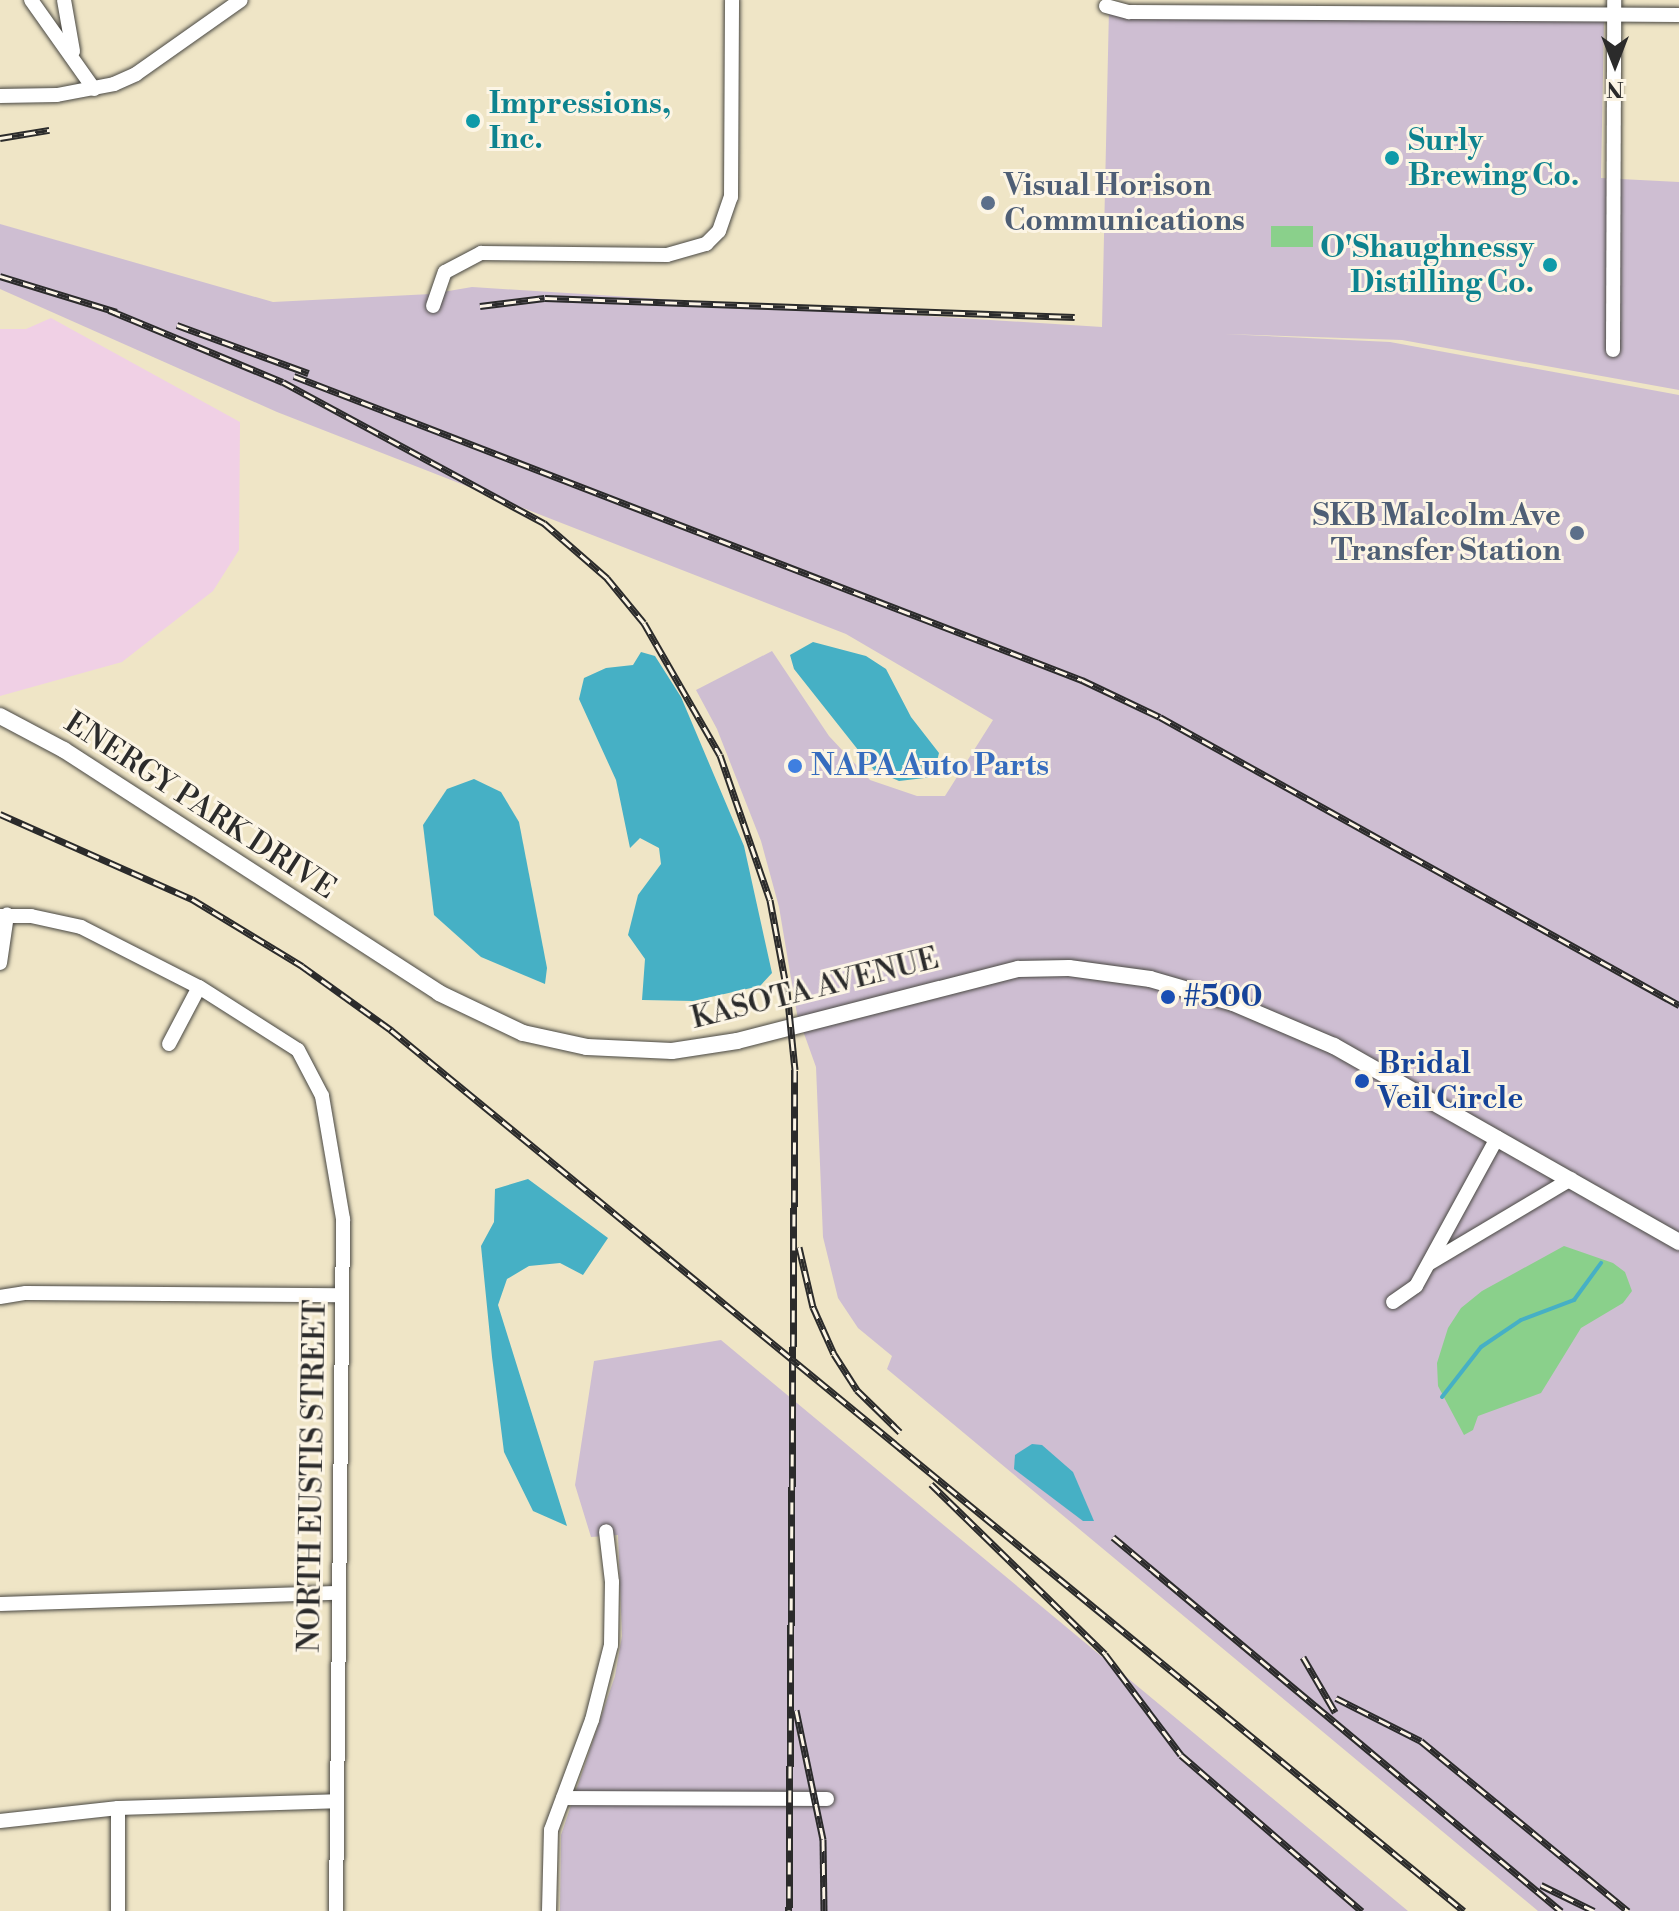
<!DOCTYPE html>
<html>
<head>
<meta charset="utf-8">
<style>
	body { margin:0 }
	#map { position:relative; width:1679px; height:1911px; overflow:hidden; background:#efe5c6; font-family:"Libre Bodoni",serif }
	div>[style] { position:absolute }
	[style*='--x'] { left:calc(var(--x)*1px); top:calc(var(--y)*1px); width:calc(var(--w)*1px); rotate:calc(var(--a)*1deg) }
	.built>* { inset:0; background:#f0d0e5 }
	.industrial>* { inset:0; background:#cebed2 }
	.green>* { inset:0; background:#8ad08b; transform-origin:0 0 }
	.water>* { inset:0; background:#46b0c5 }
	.stream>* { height:4px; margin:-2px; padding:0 2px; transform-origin:2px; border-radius:2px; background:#46b0c5 }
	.roads { filter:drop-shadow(0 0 2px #484742) drop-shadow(0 0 2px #484742) }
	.minor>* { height:14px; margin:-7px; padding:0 7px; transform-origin:7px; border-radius:7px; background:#fff }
	.tertiary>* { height:16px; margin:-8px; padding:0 8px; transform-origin:8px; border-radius:8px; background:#fff }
	.rail>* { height:7px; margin-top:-3.5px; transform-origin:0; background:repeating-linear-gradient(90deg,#fcf5e5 0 12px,#2b2b2b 0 24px); box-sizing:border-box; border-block:2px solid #2b2b2b }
	.dots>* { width:22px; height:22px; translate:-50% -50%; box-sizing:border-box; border:4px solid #fcf5e5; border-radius:50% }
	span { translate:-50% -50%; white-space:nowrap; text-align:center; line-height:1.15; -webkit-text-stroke:6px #fcf5e5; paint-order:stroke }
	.culture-label { font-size:30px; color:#0d838f; font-weight:700 }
	.left { translate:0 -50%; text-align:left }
	.right { translate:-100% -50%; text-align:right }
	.service-label { font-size:30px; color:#4e5e75; font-weight:700 }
	.shop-label { font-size:30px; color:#366cbe; font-weight:700 }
	.street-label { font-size:30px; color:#2b2b2b }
	.transit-label { font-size:30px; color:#164399; font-weight:700 }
	.north { position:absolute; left:1575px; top:24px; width:80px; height:80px; -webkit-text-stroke:6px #fcf5e5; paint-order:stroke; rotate:180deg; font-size:22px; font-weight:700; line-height:32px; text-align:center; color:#2b2b2b }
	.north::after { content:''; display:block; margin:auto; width:28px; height:36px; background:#2b2b2b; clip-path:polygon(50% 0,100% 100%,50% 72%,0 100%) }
</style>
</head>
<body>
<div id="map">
	<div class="built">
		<i style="clip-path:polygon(51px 318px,240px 422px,239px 550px,213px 591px,122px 662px,0 696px,0 329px,26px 329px)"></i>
	</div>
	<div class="industrial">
		<i style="clip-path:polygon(1109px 8px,1604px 20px,1601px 178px,1679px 182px,1679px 390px,1402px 340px,1224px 334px,1390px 342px,1679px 395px,1679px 1911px,1538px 1911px,887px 1369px,892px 1356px,858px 1328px,838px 1298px,823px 1237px,816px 1067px,797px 1014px,779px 907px,761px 841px,717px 729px,696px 690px,772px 651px,829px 736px,870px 780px,917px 796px,945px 796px,993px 720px,846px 634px,277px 412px,0 289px,0 224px,273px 302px,431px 294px,472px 287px,1102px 327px)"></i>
		<i style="clip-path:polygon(721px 1340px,1408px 1911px,560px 1911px,561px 1835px,615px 1676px,622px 1636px,618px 1535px,591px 1537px,575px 1485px,594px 1361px)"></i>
	</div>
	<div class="green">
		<i style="left:1271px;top:226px;width:42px;height:21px"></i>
		<i style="clip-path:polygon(1564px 1246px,1613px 1263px,1625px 1272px,1632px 1291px,1623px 1303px,1581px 1328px,1541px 1393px,1478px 1416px,1473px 1430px,1464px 1435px,1438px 1386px,1437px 1363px,1448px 1328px,1461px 1308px,1482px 1291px)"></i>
	</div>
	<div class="water">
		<i style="clip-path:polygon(813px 642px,866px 656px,886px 669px,911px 717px,939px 753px,933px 777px,899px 781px,874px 770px,794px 669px,790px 655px)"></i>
		<i style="clip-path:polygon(641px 652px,655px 656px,681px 697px,744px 846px,772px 973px,760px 986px,693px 1001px,642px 1000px,645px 959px,628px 935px,638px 895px,661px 864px,659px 848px,640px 838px,630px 848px,616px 780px,579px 699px,584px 678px,606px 668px,633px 665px)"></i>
		<i style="clip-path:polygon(474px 779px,501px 792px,519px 822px,547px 968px,545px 984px,481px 957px,434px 915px,423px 825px,447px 789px)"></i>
		<i style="clip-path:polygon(528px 1179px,608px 1238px,583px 1275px,560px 1263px,529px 1266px,507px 1279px,498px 1305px,567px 1526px,533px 1511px,504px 1452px,492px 1357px,481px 1246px,494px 1222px,495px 1189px)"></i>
		<i style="clip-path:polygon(1032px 1444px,1042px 1445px,1073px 1472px,1094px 1521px,1083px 1521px,1014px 1469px,1015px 1455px)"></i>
	</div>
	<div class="stream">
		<i style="--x:1442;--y:1397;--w:63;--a:-52"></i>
		<i style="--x:1481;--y:1347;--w:48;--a:-34"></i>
		<i style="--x:1521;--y:1320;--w:57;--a:-20.7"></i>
		<i style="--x:1574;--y:1300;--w:46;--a:-53.9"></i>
	</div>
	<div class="roads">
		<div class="minor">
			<i style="--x:31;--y:0;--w:109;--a:54.7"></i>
			<i style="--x:64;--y:0;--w:52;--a:80"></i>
			<i style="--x:1106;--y:6;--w:24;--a:15"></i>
			<i style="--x:1129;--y:12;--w:550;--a:0.31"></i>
			<i style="--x:0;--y:96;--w:57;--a:-1"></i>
			<i style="--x:57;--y:95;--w:58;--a:-10.9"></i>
			<i style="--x:114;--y:84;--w:24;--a:-24"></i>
			<i style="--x:136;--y:74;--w:128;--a:-35.2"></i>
			<i style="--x:433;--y:306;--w:36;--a:-71"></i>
			<i style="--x:445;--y:272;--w:41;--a:-27.8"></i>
			<i style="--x:481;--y:253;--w:186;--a:0.6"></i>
			<i style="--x:667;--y:255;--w:41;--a:-15.8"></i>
			<i style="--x:706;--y:244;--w:18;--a:-45"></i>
			<i style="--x:719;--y:231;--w:36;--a:-71"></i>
			<i style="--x:731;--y:197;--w:197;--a:-89.7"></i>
			<i style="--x:1613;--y:350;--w:350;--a:-89.8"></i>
			<i style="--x:0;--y:916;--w:31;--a:0"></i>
			<i style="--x:31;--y:916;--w:51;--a:12.4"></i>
			<i style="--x:81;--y:927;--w:132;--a:27"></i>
			<i style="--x:199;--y:987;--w:117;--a:32.5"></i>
			<i style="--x:298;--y:1050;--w:52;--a:62.4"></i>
			<i style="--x:322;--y:1096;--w:125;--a:80.3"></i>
			<i style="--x:343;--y:1219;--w:692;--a:90.58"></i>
			<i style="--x:0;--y:963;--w:49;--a:-81.7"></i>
			<i style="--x:169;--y:1044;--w:64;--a:-62.2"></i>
			<i style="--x:1430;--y:1263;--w:164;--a:-30.8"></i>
			<i style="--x:0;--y:1297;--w:26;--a:-9"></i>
			<i style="--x:26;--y:1293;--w:316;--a:0.4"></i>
			<i style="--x:1393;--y:1302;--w:28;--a:-35"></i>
			<i style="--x:1416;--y:1286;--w:169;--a:-61.3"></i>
			<i style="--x:0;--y:1604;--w:336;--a:-1.9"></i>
			<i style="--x:563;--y:1798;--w:264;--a:0.2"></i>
			<i style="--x:0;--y:1821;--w:119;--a:-6.3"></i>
			<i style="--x:118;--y:1808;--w:218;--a:-1.8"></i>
			<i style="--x:118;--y:1911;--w:103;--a:-90"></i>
			<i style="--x:549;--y:1911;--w:81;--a:-88.6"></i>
			<i style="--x:551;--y:1830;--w:117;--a:-69.6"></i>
			<i style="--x:592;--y:1720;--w:77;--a:-75.8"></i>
			<i style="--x:611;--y:1645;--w:63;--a:-89.1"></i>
			<i style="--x:612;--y:1582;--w:51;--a:-96.7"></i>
		</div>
		<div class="tertiary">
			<i style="--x:0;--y:716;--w:72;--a:28"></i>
			<i style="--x:64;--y:750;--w:447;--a:32.9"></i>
			<i style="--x:439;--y:993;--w:93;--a:25.5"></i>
			<i style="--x:523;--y:1033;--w:66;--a:12.3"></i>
			<i style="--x:587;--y:1047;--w:85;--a:2.7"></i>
			<i style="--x:672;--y:1051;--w:66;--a:-8.7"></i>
			<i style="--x:737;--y:1041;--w:290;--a:-14.4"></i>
			<i style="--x:1018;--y:969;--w:51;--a:-1.1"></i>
			<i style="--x:1069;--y:968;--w:82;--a:7.7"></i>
			<i style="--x:1150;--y:979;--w:86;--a:16.1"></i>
			<i style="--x:1233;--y:1003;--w:110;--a:23.1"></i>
			<i style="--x:1334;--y:1046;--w:397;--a:29.6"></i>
		</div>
	</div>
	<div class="rail">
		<i style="--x:0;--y:138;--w:50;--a:-9.3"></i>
		<i style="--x:0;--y:276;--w:122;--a:17.1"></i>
		<i style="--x:480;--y:306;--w:65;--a:-7"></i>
		<i style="--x:545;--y:298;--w:530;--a:2.05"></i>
		<i style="--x:109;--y:310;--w:188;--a:22.5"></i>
		<i style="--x:283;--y:382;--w:297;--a:28.4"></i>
		<i style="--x:544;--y:523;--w:84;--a:41.1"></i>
		<i style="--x:607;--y:578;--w:58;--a:50.6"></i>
		<i style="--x:644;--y:623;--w:152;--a:60.1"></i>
		<i style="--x:720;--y:755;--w:153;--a:71"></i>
		<i style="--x:770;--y:900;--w:93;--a:79.4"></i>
		<i style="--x:787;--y:991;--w:79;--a:84.2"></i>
		<i style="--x:795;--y:1070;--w:841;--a:90.41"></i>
		<i style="--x:177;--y:325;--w:140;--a:20.1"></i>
		<i style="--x:294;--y:376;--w:845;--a:21.1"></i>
		<i style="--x:1082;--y:680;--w:86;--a:25.4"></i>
		<i style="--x:1160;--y:717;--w:594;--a:29.03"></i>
		<i style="--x:0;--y:814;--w:210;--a:23.9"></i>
		<i style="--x:192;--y:899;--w:129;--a:31.3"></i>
		<i style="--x:302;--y:966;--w:110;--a:35.7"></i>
		<i style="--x:391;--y:1030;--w:1388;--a:39.39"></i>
		<i style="--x:799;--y:1247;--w:62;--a:76.9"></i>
		<i style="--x:813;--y:1307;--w:51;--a:65.9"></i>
		<i style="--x:834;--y:1354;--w:43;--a:57.4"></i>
		<i style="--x:857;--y:1390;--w:60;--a:44.3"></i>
		<i style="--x:931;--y:1484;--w:243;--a:44.3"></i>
		<i style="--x:1105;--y:1654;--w:126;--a:53"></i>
		<i style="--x:1181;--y:1755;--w:239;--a:40.8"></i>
		<i style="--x:1113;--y:1537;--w:584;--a:39.86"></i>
		<i style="--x:1303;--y:1657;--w:64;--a:59.8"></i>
		<i style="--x:1336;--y:1698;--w:95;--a:26.8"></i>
		<i style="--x:1421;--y:1741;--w:268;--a:39.4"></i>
		<i style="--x:796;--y:1710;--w:132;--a:78.2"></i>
		<i style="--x:823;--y:1839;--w:72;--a:89.2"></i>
		<i style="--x:1541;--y:1885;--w:59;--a:26.1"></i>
	</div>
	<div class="dots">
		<i style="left:473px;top:121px;background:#0f9aa8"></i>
		<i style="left:1392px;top:158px;background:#0f9aa8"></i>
		<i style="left:988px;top:203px;background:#5c6f8a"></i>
		<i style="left:1550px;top:265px;background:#0f9aa8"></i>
		<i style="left:1577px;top:533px;background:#5c6f8a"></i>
		<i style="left:795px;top:766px;background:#3f7fe0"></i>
		<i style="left:1168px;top:997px;background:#1a4fb4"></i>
		<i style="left:1362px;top:1081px;background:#1a4fb4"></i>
	</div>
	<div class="culture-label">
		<span class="left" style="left:489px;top:121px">Impressions,<br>Inc.</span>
		<span class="left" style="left:1408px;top:158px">Surly<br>Brewing Co.</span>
		<span class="right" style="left:1534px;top:265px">O'Shaughnessy<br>Distilling Co.</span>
	</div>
	<div class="service-label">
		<span class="left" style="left:1004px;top:203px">Visual Horison<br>Communications</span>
		<span class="right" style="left:1561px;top:533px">SKB Malcolm Ave<br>Transfer Station</span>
	</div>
	<div class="shop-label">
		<span class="left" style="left:811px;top:766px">NAPA Auto Parts</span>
	</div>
	<div class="street-label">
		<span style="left:200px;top:806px;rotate:33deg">ENERGY PARK DRIVE</span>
		<span style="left:815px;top:989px;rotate:-14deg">KASOTA AVENUE</span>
		<span style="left:313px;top:1476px;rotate:-89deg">NORTH EUSTIS STREET</span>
	</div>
	<div class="transit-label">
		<span class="left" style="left:1184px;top:997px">#500</span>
		<span class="left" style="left:1378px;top:1081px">Bridal<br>Veil Circle</span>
	</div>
	<div class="north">N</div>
</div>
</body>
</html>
